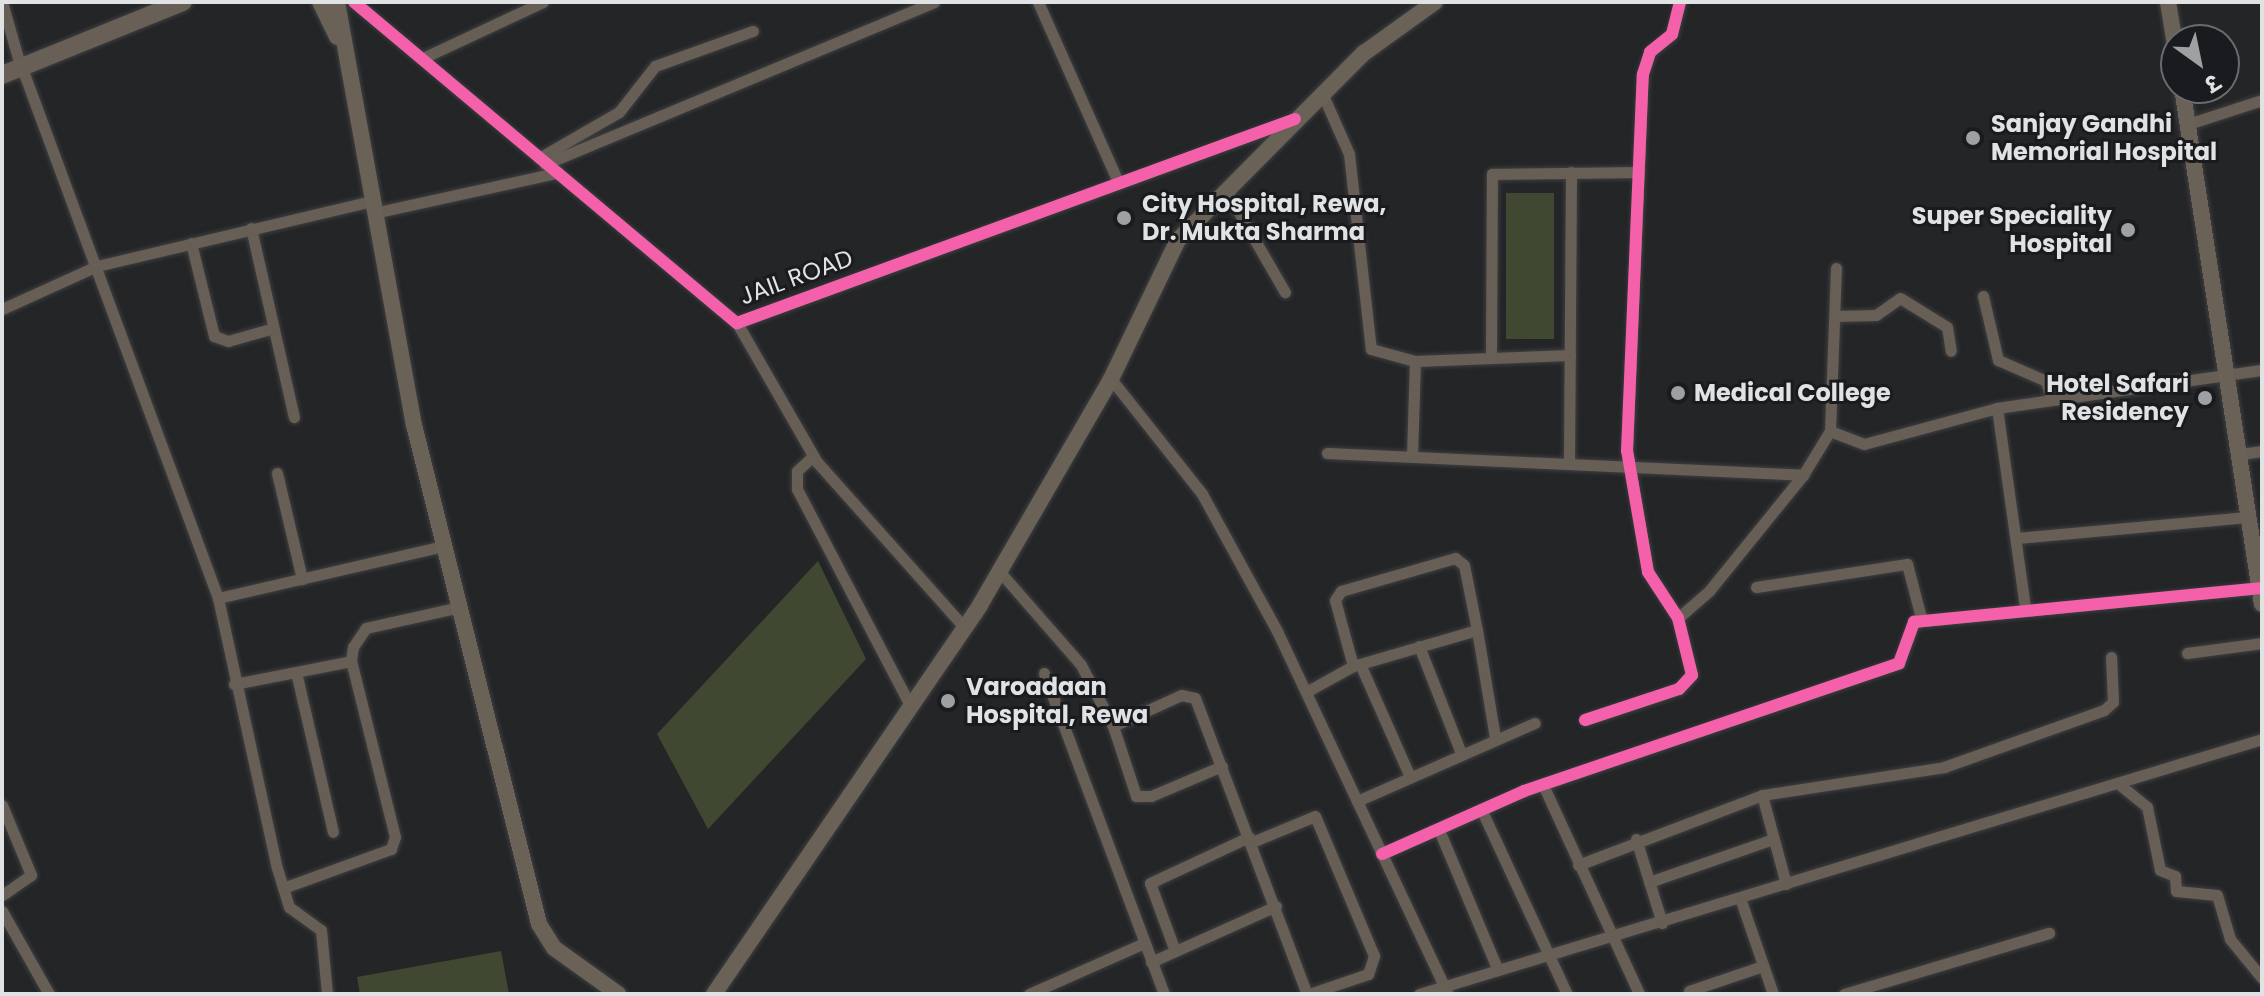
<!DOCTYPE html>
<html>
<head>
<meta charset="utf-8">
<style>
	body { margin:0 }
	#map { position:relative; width:2264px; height:996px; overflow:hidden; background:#242527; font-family:Poppins,"Noto Sans Devanagari",sans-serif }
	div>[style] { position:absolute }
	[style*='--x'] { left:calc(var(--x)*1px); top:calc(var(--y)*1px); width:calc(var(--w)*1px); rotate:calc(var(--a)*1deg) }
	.green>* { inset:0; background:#414831; transform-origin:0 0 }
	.roads { filter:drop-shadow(0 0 2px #3f3f41) drop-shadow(0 0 2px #3f3f41) }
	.street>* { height:11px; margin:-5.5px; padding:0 5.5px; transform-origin:5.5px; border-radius:5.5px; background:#675f56 }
	.secondary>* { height:16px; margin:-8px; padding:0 8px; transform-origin:8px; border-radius:8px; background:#6a6157 }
	.primary>* { height:18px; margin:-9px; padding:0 9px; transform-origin:9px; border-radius:9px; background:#686056 }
	.cycleway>* { height:12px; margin:-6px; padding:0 6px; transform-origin:6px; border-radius:6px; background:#f560ab }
	.dots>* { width:22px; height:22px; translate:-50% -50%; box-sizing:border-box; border:4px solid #1a1b1f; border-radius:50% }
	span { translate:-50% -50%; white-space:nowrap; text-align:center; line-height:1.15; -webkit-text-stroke:6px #1a1b1f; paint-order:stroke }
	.poi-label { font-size:24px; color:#e1e2e4; font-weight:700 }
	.left { translate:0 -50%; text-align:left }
	.right { translate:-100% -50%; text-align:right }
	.street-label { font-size:24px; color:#e1e2e4 }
	.frame { position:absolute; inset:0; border:4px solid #e1e2e4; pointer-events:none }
	.north { position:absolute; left:2160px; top:24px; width:80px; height:80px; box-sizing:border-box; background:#1a1b1f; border:2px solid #6a6b6e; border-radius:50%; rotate:147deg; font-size:22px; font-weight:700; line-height:32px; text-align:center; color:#e1e2e4 }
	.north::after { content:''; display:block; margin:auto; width:28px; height:36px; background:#9fa0a2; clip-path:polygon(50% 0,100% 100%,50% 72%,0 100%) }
</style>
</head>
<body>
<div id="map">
	<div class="green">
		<i style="left:1554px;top:193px;width:146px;height:48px;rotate:90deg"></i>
		<i style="clip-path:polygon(818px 561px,866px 659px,708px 829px,657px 734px)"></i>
		<i style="clip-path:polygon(501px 951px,509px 994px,360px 994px,357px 977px)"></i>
	</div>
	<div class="roads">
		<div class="street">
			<i style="--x:2;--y:2;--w:58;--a:74.1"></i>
			<i style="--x:354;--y:2;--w:500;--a:40"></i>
			<i style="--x:737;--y:323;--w:594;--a:-20.08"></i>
			<i style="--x:1038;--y:2;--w:197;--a:66"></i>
			<i style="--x:425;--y:57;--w:130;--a:-25"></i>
			<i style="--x:22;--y:68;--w:565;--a:69.71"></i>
			<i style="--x:218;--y:598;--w:232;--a:-13"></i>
			<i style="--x:1322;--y:93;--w:67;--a:66.1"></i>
			<i style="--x:1349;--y:154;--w:196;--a:83.6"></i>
			<i style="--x:1371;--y:349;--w:46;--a:15.3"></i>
			<i style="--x:2188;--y:124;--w:78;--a:-18"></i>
			<i style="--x:539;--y:158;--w:92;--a:-29.9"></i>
			<i style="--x:619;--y:112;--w:58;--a:-52"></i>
			<i style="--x:655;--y:66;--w:104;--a:-19.7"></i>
			<i style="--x:545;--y:164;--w:421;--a:-22.6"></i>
			<i style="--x:1226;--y:190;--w:118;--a:60"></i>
			<i style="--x:374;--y:213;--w:186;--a:-12.4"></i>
			<i style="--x:251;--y:228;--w:194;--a:77.2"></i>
			<i style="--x:191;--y:243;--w:96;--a:76.1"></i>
			<i style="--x:214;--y:336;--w:15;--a:20"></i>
			<i style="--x:228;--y:341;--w:44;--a:-15.9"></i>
			<i style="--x:1983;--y:296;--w:66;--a:76.8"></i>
			<i style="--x:1998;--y:360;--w:52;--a:23.6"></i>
			<i style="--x:2046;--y:381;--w:19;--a:74"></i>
			<i style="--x:2;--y:309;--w:104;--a:-24.4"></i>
			<i style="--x:97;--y:266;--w:283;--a:-13.3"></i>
			<i style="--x:1835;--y:316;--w:41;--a:-1.4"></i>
			<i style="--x:1876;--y:315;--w:29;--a:-35"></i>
			<i style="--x:1900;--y:298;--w:55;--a:31.7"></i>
			<i style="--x:1947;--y:327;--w:24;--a:81"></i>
			<i style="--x:737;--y:323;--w:160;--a:60.1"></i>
			<i style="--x:817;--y:462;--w:222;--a:48.3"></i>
			<i style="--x:1491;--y:355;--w:181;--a:-89.7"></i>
			<i style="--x:1492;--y:174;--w:144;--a:-0.8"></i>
			<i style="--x:1111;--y:379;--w:147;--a:51.6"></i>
			<i style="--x:1202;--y:494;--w:156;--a:61.3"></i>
			<i style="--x:1277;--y:631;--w:401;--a:64.8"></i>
			<i style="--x:1997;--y:408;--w:202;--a:82"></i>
			<i style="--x:1830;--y:431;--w:36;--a:21"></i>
			<i style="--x:1864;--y:444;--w:138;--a:-15.1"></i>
			<i style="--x:1997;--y:408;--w:268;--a:-8.2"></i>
			<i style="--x:1327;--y:453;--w:477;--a:2.6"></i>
			<i style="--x:1803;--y:475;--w:52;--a:-58.5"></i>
			<i style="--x:1830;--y:431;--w:163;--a:-87.9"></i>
			<i style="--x:2241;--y:454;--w:21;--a:-8"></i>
			<i style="--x:813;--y:456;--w:22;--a:137"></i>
			<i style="--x:797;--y:471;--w:18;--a:90"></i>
			<i style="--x:797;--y:489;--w:246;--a:62.4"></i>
			<i style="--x:1412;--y:456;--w:95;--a:-88.2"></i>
			<i style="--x:1415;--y:361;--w:155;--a:-2.2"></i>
			<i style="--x:1569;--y:461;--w:289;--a:-89.6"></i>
			<i style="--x:277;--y:473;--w:109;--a:76.7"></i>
			<i style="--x:2017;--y:538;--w:234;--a:-5.2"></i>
			<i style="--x:1000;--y:572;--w:123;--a:48.9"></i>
			<i style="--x:1081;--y:665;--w:69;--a:62.3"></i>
			<i style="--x:1113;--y:726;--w:74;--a:71.8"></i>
			<i style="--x:1136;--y:796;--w:15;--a:0"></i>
			<i style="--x:1151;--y:796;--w:77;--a:-22.9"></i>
			<i style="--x:1756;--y:587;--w:153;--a:-8.7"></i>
			<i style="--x:1907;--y:564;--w:59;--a:75.3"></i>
			<i style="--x:218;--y:598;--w:276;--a:77.7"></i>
			<i style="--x:277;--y:868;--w:41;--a:72.9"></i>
			<i style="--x:289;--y:907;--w:39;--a:36"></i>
			<i style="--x:321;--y:930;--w:64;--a:84.6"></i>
			<i style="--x:1678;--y:618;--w:41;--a:-41.1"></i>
			<i style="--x:1709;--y:591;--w:149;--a:-51"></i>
			<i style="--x:1419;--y:646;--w:115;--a:68.6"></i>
			<i style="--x:2187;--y:653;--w:76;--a:-7.6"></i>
			<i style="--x:1360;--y:664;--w:124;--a:66.1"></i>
			<i style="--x:1353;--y:666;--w:68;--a:-105.3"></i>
			<i style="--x:1335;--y:600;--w:11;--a:-56"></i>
			<i style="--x:1341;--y:591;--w:119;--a:-16.1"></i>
			<i style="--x:1455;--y:558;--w:11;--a:38"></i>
			<i style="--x:1464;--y:565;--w:66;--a:78.7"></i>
			<i style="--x:296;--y:672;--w:164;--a:77"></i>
			<i style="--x:1044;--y:673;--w:343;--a:69.5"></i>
			<i style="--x:234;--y:684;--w:119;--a:-11.1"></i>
			<i style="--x:1306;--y:692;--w:54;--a:-29"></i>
			<i style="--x:1353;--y:666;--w:129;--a:-16.2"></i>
			<i style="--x:1477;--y:630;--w:109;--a:80.5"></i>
			<i style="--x:1585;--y:720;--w:99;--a:-18.3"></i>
			<i style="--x:1679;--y:689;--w:19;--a:-47"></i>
			<i style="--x:1692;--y:675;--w:59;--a:-103.8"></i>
			<i style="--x:1678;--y:618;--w:55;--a:-123.1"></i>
			<i style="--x:1648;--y:572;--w:123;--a:-99.8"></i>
			<i style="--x:1627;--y:451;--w:377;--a:-87.6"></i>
			<i style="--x:1643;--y:74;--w:23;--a:-72"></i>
			<i style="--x:1650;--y:52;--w:28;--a:-39"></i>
			<i style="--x:1672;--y:34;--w:33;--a:-76"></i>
			<i style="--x:1113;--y:726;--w:75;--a:-24.5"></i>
			<i style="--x:1181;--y:695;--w:14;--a:12"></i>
			<i style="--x:1195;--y:698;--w:316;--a:69.3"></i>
			<i style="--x:2120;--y:785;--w:35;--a:39"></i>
			<i style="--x:2147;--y:807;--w:64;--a:78.3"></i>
			<i style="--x:2160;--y:870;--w:16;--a:22"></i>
			<i style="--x:2175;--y:876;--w:15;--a:86"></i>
			<i style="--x:2176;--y:891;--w:41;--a:5.6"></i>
			<i style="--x:2217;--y:895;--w:46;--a:73.5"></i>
			<i style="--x:2230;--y:939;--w:50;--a:50.6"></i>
			<i style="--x:1544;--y:787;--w:228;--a:65.3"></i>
			<i style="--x:1357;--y:801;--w:194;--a:-23.7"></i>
			<i style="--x:2;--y:805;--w:76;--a:67.5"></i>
			<i style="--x:31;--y:875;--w:35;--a:145"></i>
			<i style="--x:1482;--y:811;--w:202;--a:65.1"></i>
			<i style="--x:1439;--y:830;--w:150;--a:67.2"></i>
			<i style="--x:1636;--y:839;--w:88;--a:72.8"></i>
			<i style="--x:1252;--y:842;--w:68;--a:-22.4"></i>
			<i style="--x:1315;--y:816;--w:152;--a:67.1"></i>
			<i style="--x:1374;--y:956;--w:19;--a:108"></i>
			<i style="--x:1368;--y:974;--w:62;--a:161.3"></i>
			<i style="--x:1382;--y:854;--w:155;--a:-23.9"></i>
			<i style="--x:1524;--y:791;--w:396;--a:-18.8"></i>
			<i style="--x:1899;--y:663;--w:44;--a:-69.9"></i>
			<i style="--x:1914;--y:622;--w:348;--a:-5.6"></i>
			<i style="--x:1578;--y:865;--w:197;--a:-20.8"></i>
			<i style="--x:1649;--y:882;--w:131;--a:-19.1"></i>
			<i style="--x:1786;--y:884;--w:92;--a:-105.1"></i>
			<i style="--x:1762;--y:795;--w:184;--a:-8.7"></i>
			<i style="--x:1944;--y:767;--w:170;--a:-19.6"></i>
			<i style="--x:2104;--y:710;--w:12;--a:-42"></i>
			<i style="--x:2113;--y:702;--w:45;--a:-92.5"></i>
			<i style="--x:283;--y:888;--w:115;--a:-19.9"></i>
			<i style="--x:391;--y:849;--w:13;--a:-72"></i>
			<i style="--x:395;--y:837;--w:181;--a:-104"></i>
			<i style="--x:351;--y:661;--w:14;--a:-82"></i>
			<i style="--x:353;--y:647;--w:23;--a:-56"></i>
			<i style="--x:366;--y:628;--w:96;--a:-12.6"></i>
			<i style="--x:1740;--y:898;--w:102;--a:71"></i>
			<i style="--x:2;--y:911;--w:95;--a:60.5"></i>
			<i style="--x:1175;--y:951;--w:72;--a:-110.2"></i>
			<i style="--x:1150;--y:883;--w:109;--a:-24.9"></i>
			<i style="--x:1151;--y:962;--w:137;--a:-24.1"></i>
			<i style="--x:1689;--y:991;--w:78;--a:-18.7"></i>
			<i style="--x:1029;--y:994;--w:126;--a:-23.9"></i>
			<i style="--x:1419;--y:994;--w:881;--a:-16.83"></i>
			<i style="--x:1844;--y:994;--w:214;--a:-16.6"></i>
		</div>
		<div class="secondary">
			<i style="--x:320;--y:2;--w:39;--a:64"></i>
			<i style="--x:337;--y:2;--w:430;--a:79.7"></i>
			<i style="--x:414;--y:425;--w:514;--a:75.94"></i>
			<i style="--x:539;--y:924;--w:28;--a:58"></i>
			<i style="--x:554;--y:948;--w:79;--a:35.7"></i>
			<i style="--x:2168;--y:2;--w:50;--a:80.7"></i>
			<i style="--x:2182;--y:88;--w:522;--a:81.19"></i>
			<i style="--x:714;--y:994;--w:471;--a:-55.6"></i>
			<i style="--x:980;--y:605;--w:261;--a:-59.9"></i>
			<i style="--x:1111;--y:379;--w:154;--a:-64.3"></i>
			<i style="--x:1178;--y:240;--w:264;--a:-45.2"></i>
			<i style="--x:1364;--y:53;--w:87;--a:-35.7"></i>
		</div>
		<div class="primary">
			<i style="--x:2;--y:75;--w:195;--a:-22"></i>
		</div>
	</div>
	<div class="cycleway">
		<i style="--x:354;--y:2;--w:500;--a:40"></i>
		<i style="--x:737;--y:323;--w:594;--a:-20.08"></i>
		<i style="--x:1585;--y:720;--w:99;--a:-18.3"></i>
		<i style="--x:1679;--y:689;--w:19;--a:-47"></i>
		<i style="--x:1692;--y:675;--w:59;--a:-103.8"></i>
		<i style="--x:1678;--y:618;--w:55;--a:-123.1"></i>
		<i style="--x:1648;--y:572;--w:123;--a:-99.8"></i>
		<i style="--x:1627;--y:451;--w:377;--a:-87.6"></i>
		<i style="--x:1643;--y:74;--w:23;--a:-72"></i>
		<i style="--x:1650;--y:52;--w:28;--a:-39"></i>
		<i style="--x:1672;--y:34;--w:33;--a:-76"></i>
		<i style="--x:1382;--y:854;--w:155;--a:-23.9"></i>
		<i style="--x:1524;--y:791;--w:396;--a:-18.8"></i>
		<i style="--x:1899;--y:663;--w:44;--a:-69.9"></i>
		<i style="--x:1914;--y:622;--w:348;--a:-5.6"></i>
	</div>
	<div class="dots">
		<i style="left:1973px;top:138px;background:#9fa0a2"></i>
		<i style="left:1124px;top:218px;background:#9fa0a2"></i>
		<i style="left:2128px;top:230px;background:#9fa0a2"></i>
		<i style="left:1678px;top:393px;background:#9fa0a2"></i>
		<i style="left:2205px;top:398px;background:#9fa0a2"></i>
		<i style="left:948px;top:701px;background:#9fa0a2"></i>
	</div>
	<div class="poi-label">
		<span class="left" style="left:1991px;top:138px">Sanjay Gandhi<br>Memorial Hospital</span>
		<span class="left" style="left:1142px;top:218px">City Hospital, Rewa,<br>Dr. Mukta Sharma</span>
		<span class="right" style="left:2112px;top:230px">Super Speciality<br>Hospital</span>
		<span class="right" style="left:2189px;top:398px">Hotel Safari<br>Residency</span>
		<span class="left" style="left:1694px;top:393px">Medical College</span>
		<span class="left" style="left:966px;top:701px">Varoadaan<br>Hospital, Rewa</span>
	</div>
	<div class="street-label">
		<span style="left:796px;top:277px;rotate:-20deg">JAIL ROAD</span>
	</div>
	<div class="frame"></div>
	<div class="north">उ</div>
</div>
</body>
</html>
